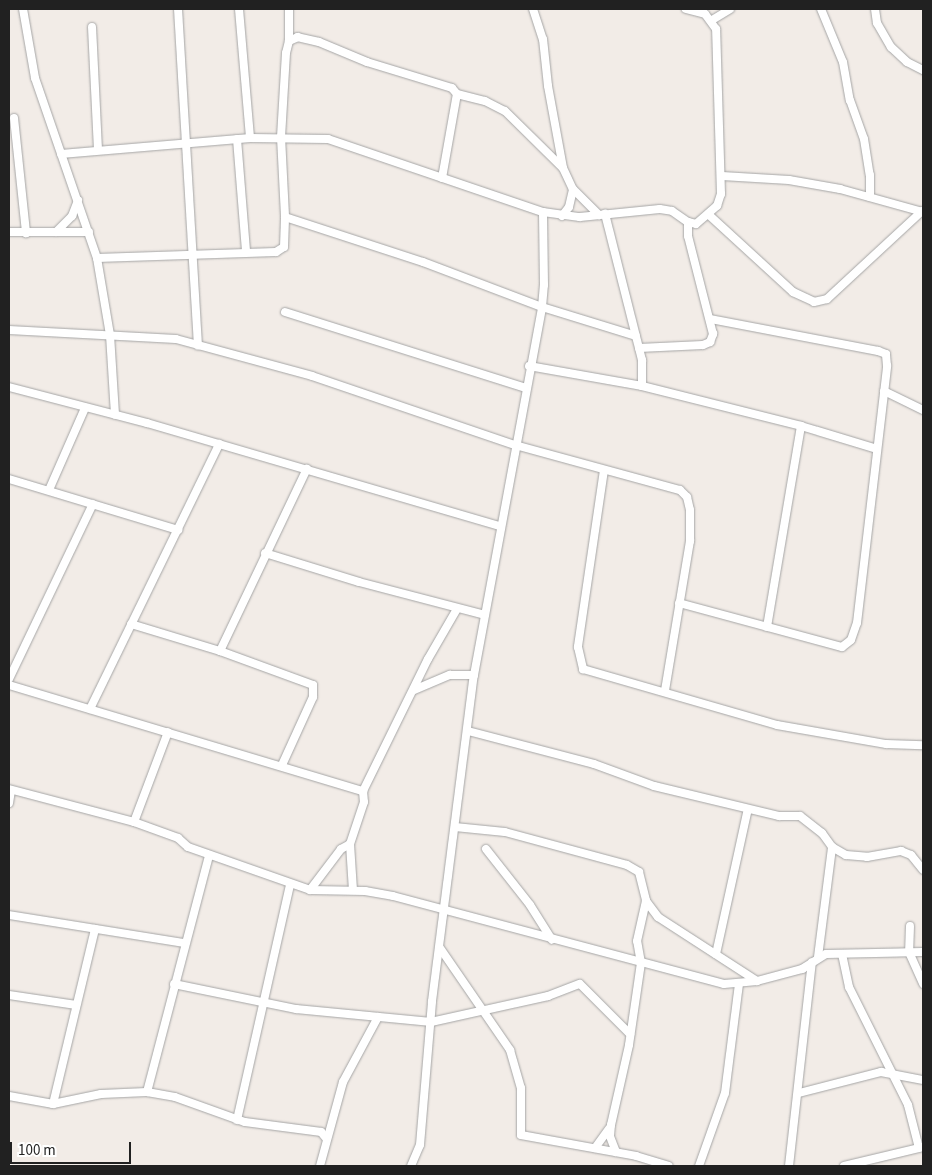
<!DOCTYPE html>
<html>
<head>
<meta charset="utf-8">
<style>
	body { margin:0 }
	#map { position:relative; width:932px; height:1175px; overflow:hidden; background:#f2ece7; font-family:"Source Sans 3",sans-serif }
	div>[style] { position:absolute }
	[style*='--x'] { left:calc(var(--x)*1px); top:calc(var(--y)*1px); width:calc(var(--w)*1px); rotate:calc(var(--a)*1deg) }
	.roads { filter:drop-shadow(0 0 1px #a5a5a5) drop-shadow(0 0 1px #a5a5a5) }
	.street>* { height:8px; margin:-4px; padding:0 4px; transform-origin:4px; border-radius:4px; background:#fff }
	span { translate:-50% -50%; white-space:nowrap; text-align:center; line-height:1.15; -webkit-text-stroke:5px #fff; paint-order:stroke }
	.frame { position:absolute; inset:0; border:10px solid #212121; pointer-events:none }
	.scale { position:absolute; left:10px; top:1142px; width:121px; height:22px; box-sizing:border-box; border:2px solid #212121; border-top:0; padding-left:6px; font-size:15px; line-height:18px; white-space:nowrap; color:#212121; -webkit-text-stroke:4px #fff; paint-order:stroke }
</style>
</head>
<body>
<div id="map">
	<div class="roads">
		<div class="street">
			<i style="--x:23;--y:9;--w:70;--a:80.1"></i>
			<i style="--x:35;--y:78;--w:190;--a:71"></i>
			<i style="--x:97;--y:258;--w:78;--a:80.4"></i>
			<i style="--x:110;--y:335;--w:80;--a:86.4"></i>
			<i style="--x:178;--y:9;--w:337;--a:86.6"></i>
			<i style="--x:239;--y:9;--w:129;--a:85.1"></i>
			<i style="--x:289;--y:9;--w:32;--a:90"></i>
			<i style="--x:533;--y:9;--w:32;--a:72"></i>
			<i style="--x:543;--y:39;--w:47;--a:83.9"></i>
			<i style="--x:548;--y:86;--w:83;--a:79.6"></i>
			<i style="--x:563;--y:168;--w:23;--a:65"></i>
			<i style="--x:573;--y:189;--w:37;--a:45"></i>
			<i style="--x:821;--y:9;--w:57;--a:67.5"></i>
			<i style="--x:843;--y:62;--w:39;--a:80"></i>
			<i style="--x:850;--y:100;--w:41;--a:70.3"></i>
			<i style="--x:864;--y:139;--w:36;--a:81"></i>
			<i style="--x:870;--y:175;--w:22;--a:90"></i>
			<i style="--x:875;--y:9;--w:14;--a:82"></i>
			<i style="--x:877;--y:23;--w:28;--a:60"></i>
			<i style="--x:891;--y:47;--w:22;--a:43"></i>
			<i style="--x:907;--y:62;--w:18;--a:27"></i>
			<i style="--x:712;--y:20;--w:21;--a:-31"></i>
			<i style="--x:92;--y:27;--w:122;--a:87.2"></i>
			<i style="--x:457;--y:94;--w:29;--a:14"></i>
			<i style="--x:485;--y:101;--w:22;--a:27"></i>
			<i style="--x:505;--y:111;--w:81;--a:44.5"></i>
			<i style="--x:14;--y:118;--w:116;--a:84"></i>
			<i style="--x:237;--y:139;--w:113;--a:85.4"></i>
			<i style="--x:61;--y:154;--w:190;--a:-4.8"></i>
			<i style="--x:250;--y:138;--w:78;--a:0.7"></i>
			<i style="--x:328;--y:139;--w:227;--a:18.8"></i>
			<i style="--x:543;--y:212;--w:37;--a:8"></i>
			<i style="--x:580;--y:217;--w:80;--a:-5.7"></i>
			<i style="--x:660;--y:209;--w:12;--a:9"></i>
			<i style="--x:672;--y:211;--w:19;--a:35"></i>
			<i style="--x:688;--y:222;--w:8;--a:14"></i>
			<i style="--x:696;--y:224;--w:28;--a:-41"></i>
			<i style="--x:717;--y:206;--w:13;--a:-72"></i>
			<i style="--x:721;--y:194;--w:165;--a:-91.7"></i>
			<i style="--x:716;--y:29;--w:19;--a:-126"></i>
			<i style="--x:705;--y:14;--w:20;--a:-165"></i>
			<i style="--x:722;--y:176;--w:67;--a:3.4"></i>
			<i style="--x:789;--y:180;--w:52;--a:10"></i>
			<i style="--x:840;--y:189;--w:86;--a:15.5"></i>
			<i style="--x:442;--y:178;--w:85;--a:-79.9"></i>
			<i style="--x:457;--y:94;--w:8;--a:-130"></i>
			<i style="--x:452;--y:88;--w:89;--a:-163"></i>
			<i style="--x:367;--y:62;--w:52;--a:-157.4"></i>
			<i style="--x:319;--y:42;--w:22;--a:-167"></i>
			<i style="--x:298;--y:37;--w:10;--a:156"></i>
			<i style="--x:289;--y:41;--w:12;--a:104"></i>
			<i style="--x:286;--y:53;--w:84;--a:93.4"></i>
			<i style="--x:281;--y:137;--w:80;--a:87.1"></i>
			<i style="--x:285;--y:217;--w:145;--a:18.1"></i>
			<i style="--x:423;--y:262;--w:127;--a:20.7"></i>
			<i style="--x:542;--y:307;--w:98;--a:17.1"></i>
			<i style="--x:709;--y:215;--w:114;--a:42.5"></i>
			<i style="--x:793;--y:292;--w:23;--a:25"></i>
			<i style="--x:814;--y:302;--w:13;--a:-13"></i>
			<i style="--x:827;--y:299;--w:129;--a:-42.8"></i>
			<i style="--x:562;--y:216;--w:11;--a:-52"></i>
			<i style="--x:569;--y:207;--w:18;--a:-77"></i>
			<i style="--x:9;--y:232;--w:80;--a:0"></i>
			<i style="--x:56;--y:232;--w:23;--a:-45"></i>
			<i style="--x:72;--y:216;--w:17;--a:-69"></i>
			<i style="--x:97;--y:258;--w:179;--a:-1.9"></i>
			<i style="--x:276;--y:252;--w:9;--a:-32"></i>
			<i style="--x:284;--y:247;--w:30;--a:-88"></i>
			<i style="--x:285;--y:312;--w:253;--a:17.5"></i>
			<i style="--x:9;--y:330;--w:167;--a:3.1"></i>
			<i style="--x:176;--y:339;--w:141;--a:15.2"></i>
			<i style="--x:312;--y:376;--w:214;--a:18.8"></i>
			<i style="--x:515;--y:445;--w:171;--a:15.3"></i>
			<i style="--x:680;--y:490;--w:10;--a:45"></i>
			<i style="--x:687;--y:497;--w:13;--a:77"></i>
			<i style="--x:690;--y:510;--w:31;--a:90"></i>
			<i style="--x:690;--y:541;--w:152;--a:99.5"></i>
			<i style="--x:639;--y:348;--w:64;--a:-2.7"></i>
			<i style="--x:703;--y:345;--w:8;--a:-23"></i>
			<i style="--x:710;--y:342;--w:9;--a:-69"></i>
			<i style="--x:713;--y:334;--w:101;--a:-104.3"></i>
			<i style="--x:688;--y:236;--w:14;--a:-90"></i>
			<i style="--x:529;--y:366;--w:115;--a:10"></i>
			<i style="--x:642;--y:386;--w:26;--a:-90"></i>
			<i style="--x:642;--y:360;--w:151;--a:-104.2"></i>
			<i style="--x:642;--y:386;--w:164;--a:14.1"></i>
			<i style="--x:801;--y:426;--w:79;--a:16.8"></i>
			<i style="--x:9;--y:387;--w:143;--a:14.6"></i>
			<i style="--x:147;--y:423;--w:368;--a:16.3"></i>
			<i style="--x:884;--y:391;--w:43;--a:26"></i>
			<i style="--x:604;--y:470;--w:179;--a:98.4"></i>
			<i style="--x:578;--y:647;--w:23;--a:77"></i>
			<i style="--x:583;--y:669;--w:202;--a:16.1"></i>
			<i style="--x:777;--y:725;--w:111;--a:9.9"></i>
			<i style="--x:886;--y:744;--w:37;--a:2"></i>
			<i style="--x:9;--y:479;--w:177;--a:16.8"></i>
			<i style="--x:49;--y:490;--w:90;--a:-66.3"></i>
			<i style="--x:265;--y:553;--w:98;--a:17.1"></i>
			<i style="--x:359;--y:582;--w:130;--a:14.7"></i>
			<i style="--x:679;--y:603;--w:169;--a:15.1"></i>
			<i style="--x:842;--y:647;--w:11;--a:-38"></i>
			<i style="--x:851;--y:640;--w:18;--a:-71"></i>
			<i style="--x:857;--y:623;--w:259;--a:-83.3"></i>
			<i style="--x:887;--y:366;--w:12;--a:-95"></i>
			<i style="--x:886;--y:354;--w:9;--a:-159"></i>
			<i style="--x:878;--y:351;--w:170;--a:-169.2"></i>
			<i style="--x:131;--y:624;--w:93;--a:16.9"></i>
			<i style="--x:220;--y:651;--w:99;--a:20.1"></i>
			<i style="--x:313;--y:685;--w:12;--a:90"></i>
			<i style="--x:313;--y:697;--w:75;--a:114.5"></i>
			<i style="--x:767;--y:627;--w:204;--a:-80.4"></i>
			<i style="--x:220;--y:651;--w:202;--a:-64.5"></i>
			<i style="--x:9;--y:679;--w:194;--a:-64.4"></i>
			<i style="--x:9;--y:685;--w:370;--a:16.7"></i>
			<i style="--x:363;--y:791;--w:11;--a:85"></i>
			<i style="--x:364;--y:802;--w:44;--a:108.4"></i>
			<i style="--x:350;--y:844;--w:46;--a:86.3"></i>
			<i style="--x:414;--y:690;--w:39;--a:-23"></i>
			<i style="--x:450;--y:675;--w:24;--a:0"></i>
			<i style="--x:90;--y:709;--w:295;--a:-64"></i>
			<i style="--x:468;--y:731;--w:130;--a:14.7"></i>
			<i style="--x:594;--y:764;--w:64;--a:20.1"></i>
			<i style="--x:654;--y:786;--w:129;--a:13.5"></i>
			<i style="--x:779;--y:816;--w:21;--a:0"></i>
			<i style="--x:800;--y:816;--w:28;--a:38"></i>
			<i style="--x:822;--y:833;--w:17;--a:54"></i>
			<i style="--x:832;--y:847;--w:16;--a:30"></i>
			<i style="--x:846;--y:855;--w:21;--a:5"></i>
			<i style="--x:867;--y:857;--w:35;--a:-10"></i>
			<i style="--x:901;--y:851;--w:11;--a:22"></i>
			<i style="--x:911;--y:855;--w:19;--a:51"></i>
			<i style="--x:9;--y:789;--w:129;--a:14.8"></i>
			<i style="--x:134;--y:822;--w:47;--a:20"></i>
			<i style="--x:178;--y:838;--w:13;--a:42"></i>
			<i style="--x:188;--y:847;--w:129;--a:19.4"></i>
			<i style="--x:310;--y:890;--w:55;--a:1"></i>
			<i style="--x:365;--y:891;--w:28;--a:10"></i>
			<i style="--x:393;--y:896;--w:342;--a:14.9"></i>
			<i style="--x:724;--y:984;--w:33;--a:-5"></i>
			<i style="--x:757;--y:981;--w:47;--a:-14.9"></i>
			<i style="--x:802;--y:969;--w:28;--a:-32"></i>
			<i style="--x:826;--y:954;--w:97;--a:-1.2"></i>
			<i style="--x:363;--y:791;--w:147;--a:-63.8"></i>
			<i style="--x:428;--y:659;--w:58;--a:-59.9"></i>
			<i style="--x:9;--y:803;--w:13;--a:-81"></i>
			<i style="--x:134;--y:822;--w:96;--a:-69.3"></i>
			<i style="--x:455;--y:827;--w:50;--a:5.7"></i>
			<i style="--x:505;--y:832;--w:126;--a:15.1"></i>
			<i style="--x:627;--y:865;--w:14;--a:30"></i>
			<i style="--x:639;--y:872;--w:30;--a:76"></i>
			<i style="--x:646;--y:901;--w:20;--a:53"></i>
			<i style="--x:658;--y:917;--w:118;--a:32.9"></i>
			<i style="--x:486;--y:849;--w:71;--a:51.8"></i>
			<i style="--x:530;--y:905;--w:41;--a:57.8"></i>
			<i style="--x:310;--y:890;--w:51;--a:-52.9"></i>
			<i style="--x:341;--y:849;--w:10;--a:-29"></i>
			<i style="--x:9;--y:915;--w:177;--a:9.1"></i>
			<i style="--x:910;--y:926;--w:26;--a:92"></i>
			<i style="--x:909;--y:952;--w:35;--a:66"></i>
			<i style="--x:440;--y:948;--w:124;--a:55.5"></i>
			<i style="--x:510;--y:1050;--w:40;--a:74"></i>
			<i style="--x:521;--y:1088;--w:47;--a:90"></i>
			<i style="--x:521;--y:1135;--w:117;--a:10.3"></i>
			<i style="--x:636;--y:1156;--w:34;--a:17"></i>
			<i style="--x:716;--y:954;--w:148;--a:-77.6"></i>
			<i style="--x:842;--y:954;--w:34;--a:78"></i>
			<i style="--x:849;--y:987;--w:132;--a:63.4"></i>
			<i style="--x:908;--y:1105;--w:44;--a:75.7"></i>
			<i style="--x:818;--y:957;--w:111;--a:-82.7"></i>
			<i style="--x:174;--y:984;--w:125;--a:11.6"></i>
			<i style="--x:296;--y:1009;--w:136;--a:5.5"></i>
			<i style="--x:431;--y:1022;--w:120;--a:-12.5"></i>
			<i style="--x:548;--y:996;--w:34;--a:-21"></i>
			<i style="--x:580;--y:984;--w:71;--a:45"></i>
			<i style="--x:9;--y:995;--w:68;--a:8.5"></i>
			<i style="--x:147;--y:1092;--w:245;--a:-75.3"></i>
			<i style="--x:799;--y:1093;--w:85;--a:-14.4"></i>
			<i style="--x:881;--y:1072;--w:43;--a:10.8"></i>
			<i style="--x:9;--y:1096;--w:45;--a:10.3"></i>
			<i style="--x:53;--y:1104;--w:49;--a:-11.8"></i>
			<i style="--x:101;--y:1094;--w:46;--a:-2.5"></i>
			<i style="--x:147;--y:1092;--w:28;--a:10"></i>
			<i style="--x:175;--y:1097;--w:74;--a:19.7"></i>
			<i style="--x:245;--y:1122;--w:77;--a:7.5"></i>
			<i style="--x:321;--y:1132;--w:8;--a:50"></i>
			<i style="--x:53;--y:1104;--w:180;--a:-76.5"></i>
			<i style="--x:237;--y:1120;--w:242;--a:-77.3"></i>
			<i style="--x:595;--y:1148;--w:24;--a:-54"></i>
			<i style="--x:616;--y:1152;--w:17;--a:-111"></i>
			<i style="--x:610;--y:1136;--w:11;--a:-85"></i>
			<i style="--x:611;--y:1125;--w:82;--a:-77.3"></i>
			<i style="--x:629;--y:1045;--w:83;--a:-81.7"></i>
			<i style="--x:641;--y:963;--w:22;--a:-100"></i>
			<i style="--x:637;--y:941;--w:41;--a:-77.3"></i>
			<i style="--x:320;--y:1166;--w:87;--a:-74.7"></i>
			<i style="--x:343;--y:1082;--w:74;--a:-61.7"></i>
			<i style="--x:411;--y:1166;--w:23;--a:-67"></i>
			<i style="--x:420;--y:1145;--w:144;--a:-85.2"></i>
			<i style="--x:432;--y:1001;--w:329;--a:-82.7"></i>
			<i style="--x:474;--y:675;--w:374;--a:-79.5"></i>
			<i style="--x:542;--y:307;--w:22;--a:-85"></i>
			<i style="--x:544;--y:285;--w:73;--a:-90.8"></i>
			<i style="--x:699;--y:1166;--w:77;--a:-70.4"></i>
			<i style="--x:725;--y:1093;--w:110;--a:-82.7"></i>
			<i style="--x:789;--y:1166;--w:205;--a:-83.6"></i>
			<i style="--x:844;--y:1166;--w:81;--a:-13.5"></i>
		</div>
	</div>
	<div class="frame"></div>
	<div class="scale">100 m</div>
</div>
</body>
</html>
